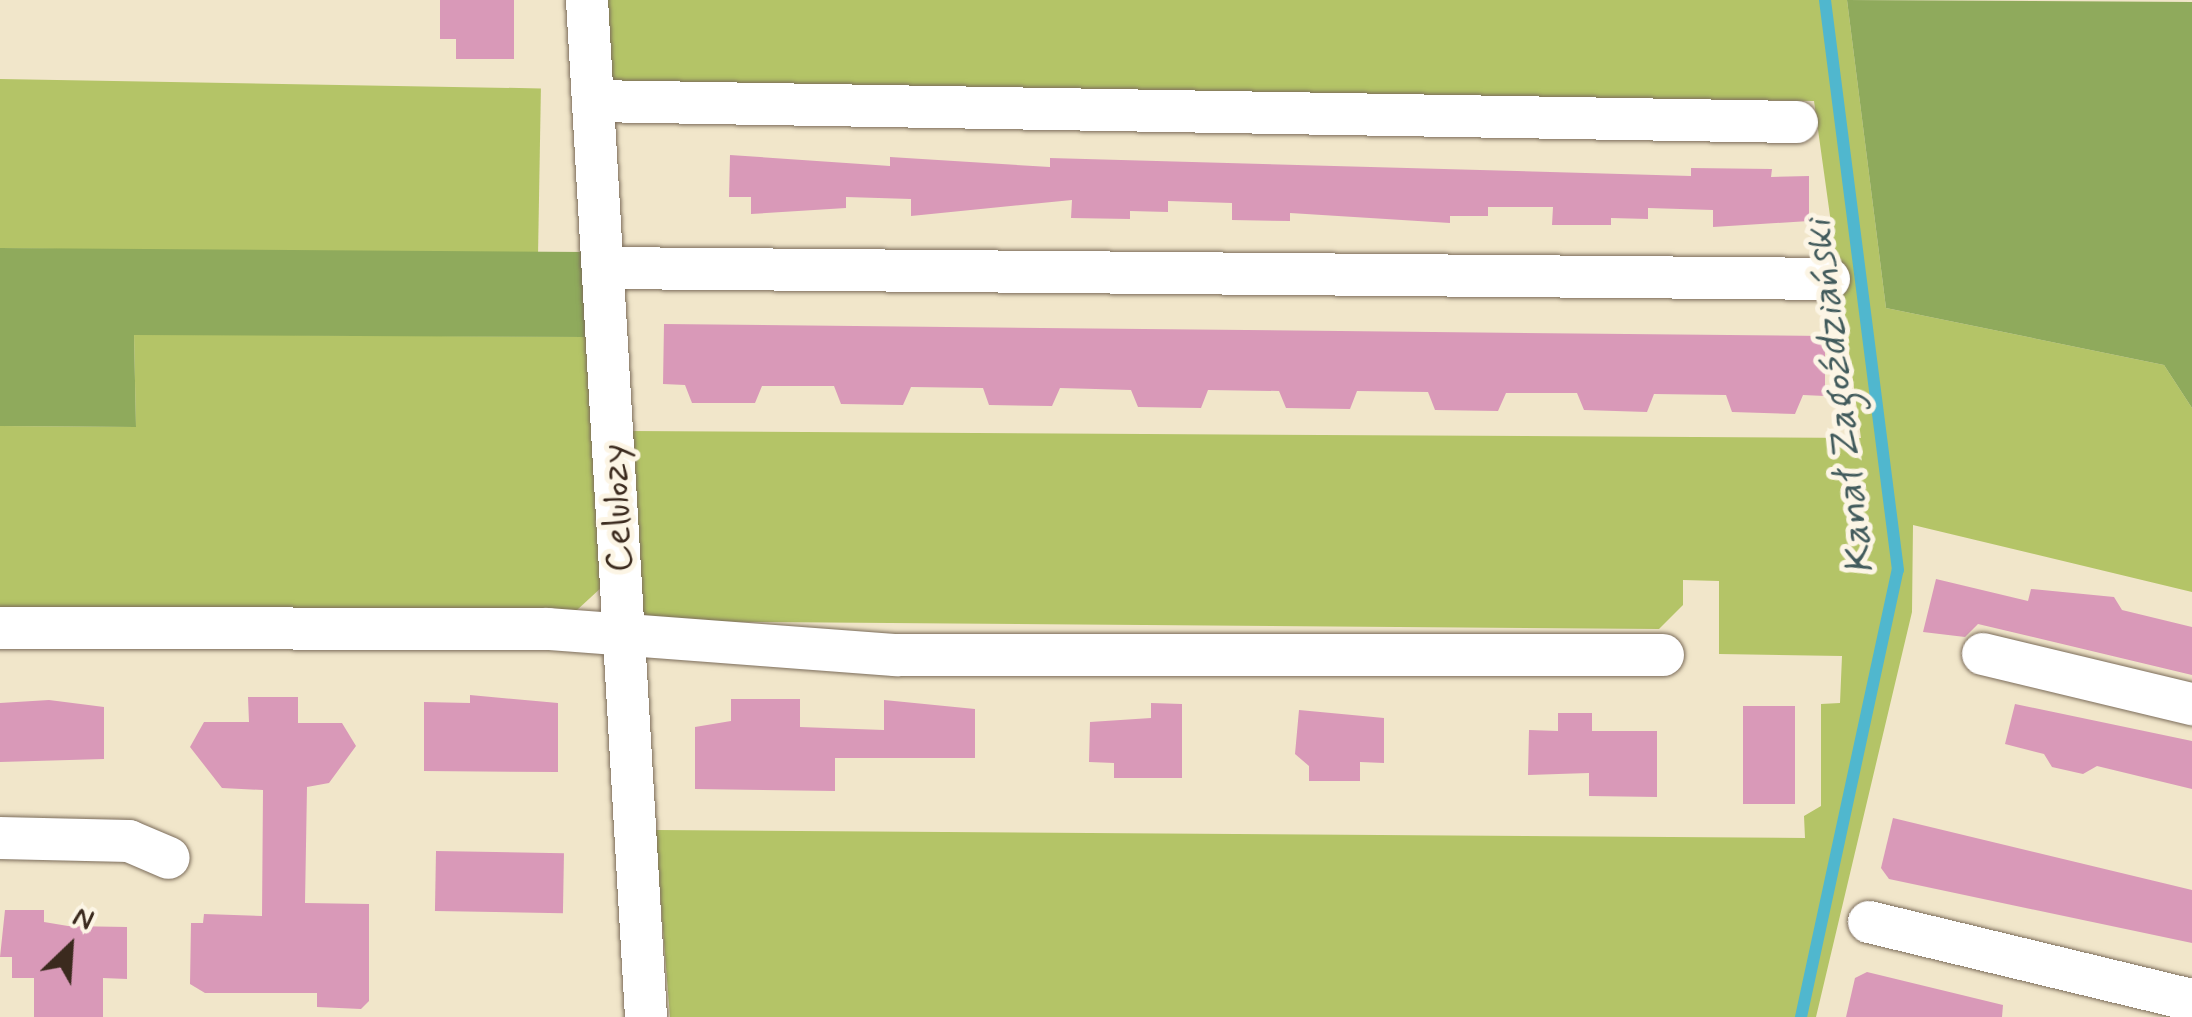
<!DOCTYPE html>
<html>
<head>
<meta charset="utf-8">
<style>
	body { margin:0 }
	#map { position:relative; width:2192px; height:1017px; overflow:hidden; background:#f1e6ca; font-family:Mynerve,sans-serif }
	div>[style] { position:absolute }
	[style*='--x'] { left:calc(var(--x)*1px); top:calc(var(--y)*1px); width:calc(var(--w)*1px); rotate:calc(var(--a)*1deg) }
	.green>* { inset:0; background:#b4c467; transform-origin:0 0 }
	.forest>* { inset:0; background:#8faa5c }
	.stream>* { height:12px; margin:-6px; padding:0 6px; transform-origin:6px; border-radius:6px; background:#50b7ce }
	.building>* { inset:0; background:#d999b8; transform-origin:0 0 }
	.roads { filter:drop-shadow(0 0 2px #7b6c5a) drop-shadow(0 0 2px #7b6c5a) }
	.minor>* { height:42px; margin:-21px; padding:0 21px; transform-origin:21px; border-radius:21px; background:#fff }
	span { translate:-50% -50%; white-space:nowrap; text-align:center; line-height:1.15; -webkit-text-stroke:10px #fcf5e5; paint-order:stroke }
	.street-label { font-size:38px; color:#3b2a1e }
	.water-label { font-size:40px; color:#425b5c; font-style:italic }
	.north { position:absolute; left:20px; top:897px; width:100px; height:100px; -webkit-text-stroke:8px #fcf5e5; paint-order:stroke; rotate:25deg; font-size:28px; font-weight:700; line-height:40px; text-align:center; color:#3b2a1e }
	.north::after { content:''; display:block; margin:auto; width:35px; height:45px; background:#3b2a1e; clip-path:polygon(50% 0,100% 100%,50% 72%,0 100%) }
</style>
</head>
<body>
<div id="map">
	<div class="green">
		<i style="clip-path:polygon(605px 0,1847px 0,1886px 308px,2164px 365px,2192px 408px,2192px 592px,1913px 525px,1912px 612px,1816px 1017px,670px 1017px,655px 830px,1805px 838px,1804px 816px,1821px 806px,1821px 704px,1840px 703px,1842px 656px,1719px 654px,1719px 581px,1683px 580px,1683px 605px,1659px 629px,641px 621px,630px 431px,1861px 438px,1814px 101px,609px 86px)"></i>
		<i style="left:0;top:79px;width:541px;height:169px;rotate:1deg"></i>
		<i style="clip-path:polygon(134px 334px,588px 337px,603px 586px,577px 610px,548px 615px,0 614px,0 426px,136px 427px)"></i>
	</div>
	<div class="forest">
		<i style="clip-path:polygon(1847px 0,2192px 2px,2192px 408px,2164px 365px,1886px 308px)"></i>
		<i style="clip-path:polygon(0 248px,585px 252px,588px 337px,134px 335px,136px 427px,0 426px)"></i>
	</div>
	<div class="stream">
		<i style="--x:1801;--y:1017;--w:457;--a:-77.8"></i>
		<i style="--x:1898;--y:570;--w:575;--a:-97.3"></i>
	</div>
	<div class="building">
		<i style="clip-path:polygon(440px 0,514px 0,514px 59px,456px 59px,456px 39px,440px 39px)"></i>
		<i style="clip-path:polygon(730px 155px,890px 166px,890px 157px,1050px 167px,1050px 158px,1691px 176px,1691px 168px,1772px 169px,1771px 177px,1809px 176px,1809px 221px,1713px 227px,1713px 210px,1648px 208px,1648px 219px,1611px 218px,1611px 225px,1552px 225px,1553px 207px,1488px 207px,1488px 216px,1450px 216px,1450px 223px,1290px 213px,1290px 221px,1232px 220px,1232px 203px,1168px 201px,1168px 212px,1130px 211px,1130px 219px,1071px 218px,1072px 200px,911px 216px,911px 199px,846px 197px,846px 208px,751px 214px,751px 197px,729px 197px)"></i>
		<i style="clip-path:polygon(664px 324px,1825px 336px,1825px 396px,1803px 395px,1795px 414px,1732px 412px,1726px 395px,1654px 394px,1647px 412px,1584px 410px,1577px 393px,1506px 393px,1498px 411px,1435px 410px,1428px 392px,1357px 391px,1350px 409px,1286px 408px,1279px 391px,1208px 390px,1201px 408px,1138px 407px,1131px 390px,1060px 388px,1052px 406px,989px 405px,983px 388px,911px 387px,903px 405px,841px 404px,834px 386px,762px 386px,755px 403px,692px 403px,685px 385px,663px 384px)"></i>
		<i style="clip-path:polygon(1936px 579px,2028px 601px,2031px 589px,2114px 597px,2122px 610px,2192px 627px,2192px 675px,1978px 624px,1965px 637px,1923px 632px)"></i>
		<i style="clip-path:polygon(470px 695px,558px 703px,558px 772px,424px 771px,424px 702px,470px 703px)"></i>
		<i style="clip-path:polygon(248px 697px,298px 697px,298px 723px,342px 723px,356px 746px,329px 783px,307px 787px,305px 903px,369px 904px,369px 1001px,361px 1009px,317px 1007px,317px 993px,205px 993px,190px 984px,191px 923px,203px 923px,204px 914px,262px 916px,263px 790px,222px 788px,190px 747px,204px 722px,249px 722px)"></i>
		<i style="clip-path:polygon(731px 699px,800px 699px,800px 727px,884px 730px,884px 700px,975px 709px,975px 758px,835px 758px,835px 791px,695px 789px,695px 727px,731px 721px)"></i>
		<i style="clip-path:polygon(49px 700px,104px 707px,104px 759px,0 762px,0 703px)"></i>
		<i style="clip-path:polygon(1151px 703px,1182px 704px,1182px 778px,1114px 778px,1114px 763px,1089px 762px,1090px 722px,1151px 718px)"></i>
		<i style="clip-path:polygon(2015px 704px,2192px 741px,2192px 789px,2097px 766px,2083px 774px,2052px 767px,2044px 754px,2005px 744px)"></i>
		<i style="left:1795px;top:706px;width:98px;height:52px;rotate:90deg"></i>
		<i style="clip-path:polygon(1299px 710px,1384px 718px,1384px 763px,1360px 762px,1360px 781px,1309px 781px,1309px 766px,1295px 754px)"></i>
		<i style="clip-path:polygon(1558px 713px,1592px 713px,1592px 731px,1657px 731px,1657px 797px,1589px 796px,1589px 773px,1528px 775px,1529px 730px,1558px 731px)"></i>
		<i style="clip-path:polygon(1893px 818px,2192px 890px,2192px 943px,1889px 879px,1881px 868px)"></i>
		<i style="left:436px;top:851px;width:128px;height:60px;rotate:1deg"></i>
		<i style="clip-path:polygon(5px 910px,44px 910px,44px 922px,68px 926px,127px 927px,127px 979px,103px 978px,103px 1017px,34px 1017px,34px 978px,12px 978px,12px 957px,0 957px)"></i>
		<i style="clip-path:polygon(1867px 972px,2003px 1005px,2002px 1017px,1846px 1017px,1855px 978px)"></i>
	</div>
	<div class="roads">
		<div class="minor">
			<i style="--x:587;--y:0;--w:1019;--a:86.68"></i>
			<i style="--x:593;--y:101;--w:1204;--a:1"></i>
			<i style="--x:604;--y:268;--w:1225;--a:0.51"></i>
			<i style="--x:0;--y:628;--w:548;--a:0.1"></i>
			<i style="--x:548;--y:629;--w:349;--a:4.3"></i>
			<i style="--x:896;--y:655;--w:767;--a:0"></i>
			<i style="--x:1983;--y:654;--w:215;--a:13.5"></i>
			<i style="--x:0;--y:838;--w:129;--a:1.3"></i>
			<i style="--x:129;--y:841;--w:43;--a:23"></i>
			<i style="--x:1869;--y:922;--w:332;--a:13.6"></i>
		</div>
	</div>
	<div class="street-label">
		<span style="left:618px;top:508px;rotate:-93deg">Celulozy</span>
	</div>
	<div class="water-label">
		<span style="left:1840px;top:397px;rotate:-97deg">Kanał Zagoździański</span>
	</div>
	<div class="north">N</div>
</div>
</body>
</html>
